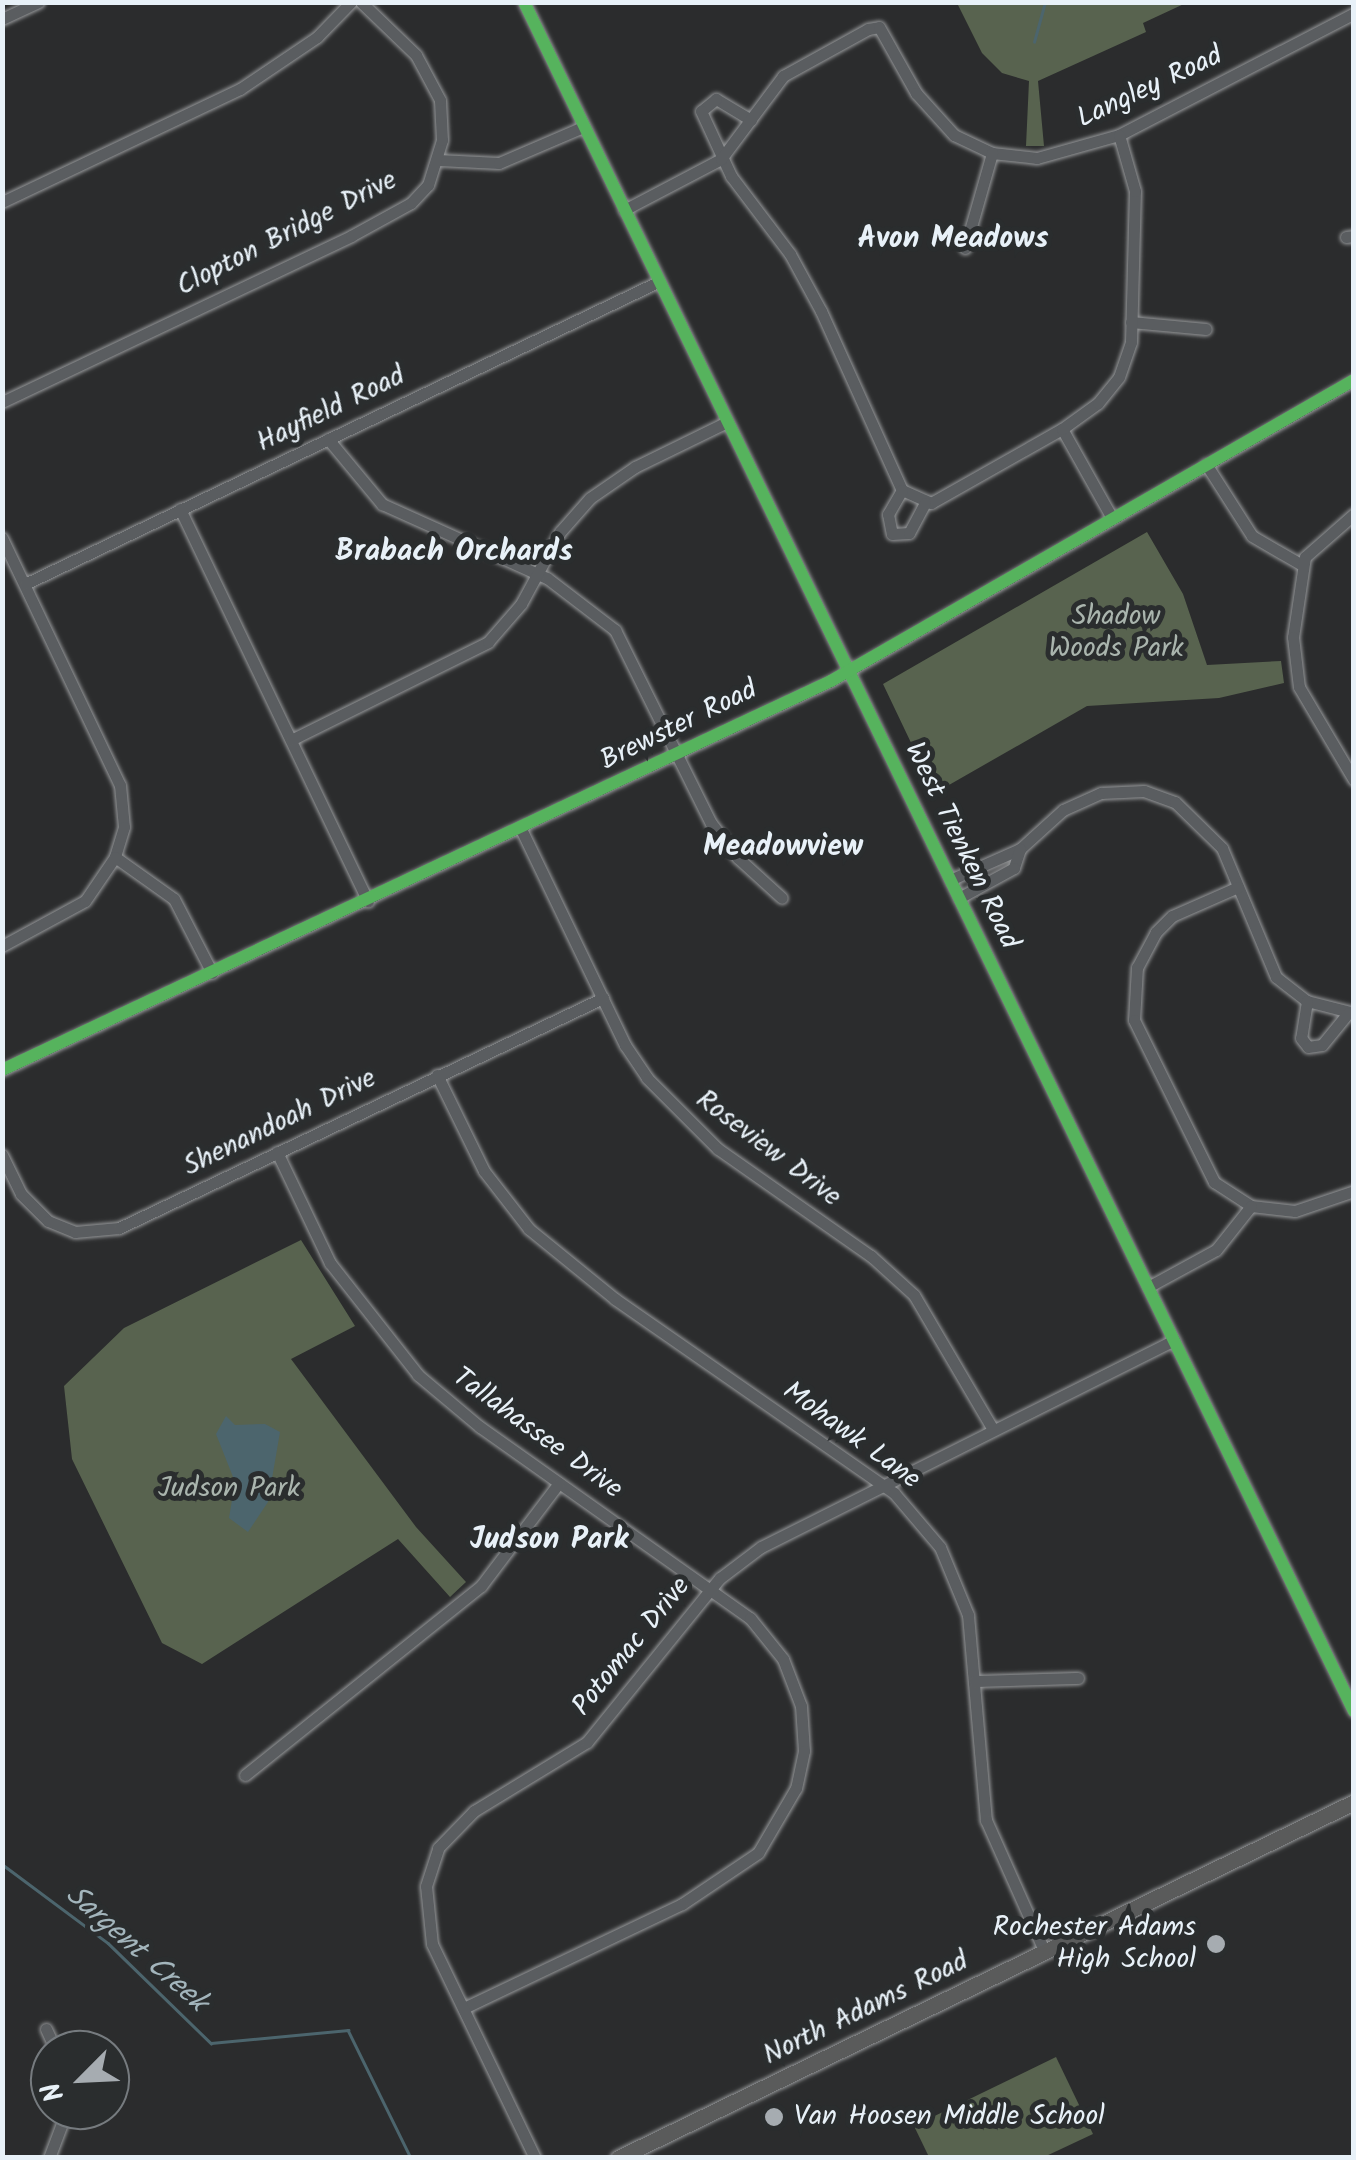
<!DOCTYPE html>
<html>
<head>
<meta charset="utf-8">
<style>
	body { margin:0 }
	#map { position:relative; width:1356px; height:2160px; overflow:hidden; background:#2b2c2d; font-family:Kalam,sans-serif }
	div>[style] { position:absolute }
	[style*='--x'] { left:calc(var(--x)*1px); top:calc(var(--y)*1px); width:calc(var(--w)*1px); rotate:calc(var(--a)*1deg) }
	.green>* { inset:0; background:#58634f }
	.water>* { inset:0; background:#4c656d }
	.stream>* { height:2.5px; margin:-1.25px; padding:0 1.25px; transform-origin:1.25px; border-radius:1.25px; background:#4c656d }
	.roads { filter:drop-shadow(0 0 2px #96989a) drop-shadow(0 0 2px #96989a) }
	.minor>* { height:11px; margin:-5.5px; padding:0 5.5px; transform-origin:5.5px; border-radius:5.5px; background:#5a5d60 }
	.major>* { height:15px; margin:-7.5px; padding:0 7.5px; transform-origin:7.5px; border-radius:7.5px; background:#5a5b5b }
	.cycleway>* { height:12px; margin:-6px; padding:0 6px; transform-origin:6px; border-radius:6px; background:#56b35d }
	.dots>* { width:28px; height:28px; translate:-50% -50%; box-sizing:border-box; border:5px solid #2a2d2e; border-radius:50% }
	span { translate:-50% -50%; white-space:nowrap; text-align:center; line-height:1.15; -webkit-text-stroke:10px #2a2d2e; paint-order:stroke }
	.street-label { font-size:28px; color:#e8f1f8 }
	.park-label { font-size:28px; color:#aab5ae }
	.poi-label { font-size:28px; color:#e8f1f8 }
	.right { translate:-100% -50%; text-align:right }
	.left { translate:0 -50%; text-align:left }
	.neighbourhood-label { font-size:30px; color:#e8f1f8; font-weight:700 }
	.water-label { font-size:30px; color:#a3b5bc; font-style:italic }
	.frame { position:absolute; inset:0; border:5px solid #e8f1f8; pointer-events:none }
	.north { position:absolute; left:30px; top:2030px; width:100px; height:100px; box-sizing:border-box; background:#2a2d2e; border:2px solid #767b7f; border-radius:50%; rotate:246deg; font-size:28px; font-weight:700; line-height:40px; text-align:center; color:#e8f1f8 }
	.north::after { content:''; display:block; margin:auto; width:35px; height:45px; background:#a6acb1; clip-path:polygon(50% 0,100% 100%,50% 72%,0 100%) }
</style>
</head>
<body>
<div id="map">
	<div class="green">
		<i style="clip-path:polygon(957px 3px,1186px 3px,1143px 23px,1146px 32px,1038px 81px,1044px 146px,1026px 146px,1029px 81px,1002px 73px,982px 53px)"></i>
		<i style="clip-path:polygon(1147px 532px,1183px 594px,1207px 665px,1281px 661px,1284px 683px,1219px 698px,1087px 706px,935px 793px,883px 684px)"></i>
		<i style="clip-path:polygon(301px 1240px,355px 1326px,291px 1359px,416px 1527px,466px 1582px,450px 1597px,398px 1539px,202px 1664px,162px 1643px,72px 1459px,64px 1386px,124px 1328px)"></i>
		<i style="clip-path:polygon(1056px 2057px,1093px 2134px,1044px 2157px,929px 2157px,914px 2126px)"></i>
	</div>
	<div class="water">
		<i style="clip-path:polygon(226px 1416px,235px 1425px,265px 1424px,280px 1432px,268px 1502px,248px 1532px,229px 1518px,235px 1482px,216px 1434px)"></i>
	</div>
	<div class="stream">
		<i style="--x:1034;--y:42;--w:41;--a:-74.6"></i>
		<i style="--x:2;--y:1864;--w:132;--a:36.7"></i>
		<i style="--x:108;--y:1943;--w:144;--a:44.2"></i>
		<i style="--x:211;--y:2043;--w:138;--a:-5.4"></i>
		<i style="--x:348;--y:2030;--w:143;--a:63.8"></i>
	</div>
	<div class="roads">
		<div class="minor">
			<i style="--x:524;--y:2;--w:1900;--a:64.1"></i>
			<i style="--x:2;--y:19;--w:40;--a:-25"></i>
			<i style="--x:751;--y:120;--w:41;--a:-149"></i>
			<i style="--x:716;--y:99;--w:19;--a:141"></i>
			<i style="--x:701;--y:111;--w:72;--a:65.2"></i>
			<i style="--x:731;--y:176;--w:98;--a:52.9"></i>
			<i style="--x:790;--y:254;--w:65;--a:61.5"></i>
			<i style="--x:821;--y:311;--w:196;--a:65.7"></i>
			<i style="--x:902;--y:490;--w:32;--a:24"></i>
			<i style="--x:931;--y:503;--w:150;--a:-29.5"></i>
			<i style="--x:438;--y:160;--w:61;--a:2.8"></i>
			<i style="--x:499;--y:163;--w:91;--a:-23.2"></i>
			<i style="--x:2;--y:202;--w:263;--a:-25.4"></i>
			<i style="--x:240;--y:89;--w:93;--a:-34"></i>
			<i style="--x:317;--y:37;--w:49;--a:-45.8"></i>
			<i style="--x:624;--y:210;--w:110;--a:-27.7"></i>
			<i style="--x:721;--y:159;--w:104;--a:-53.2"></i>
			<i style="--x:783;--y:76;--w:97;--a:-28.9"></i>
			<i style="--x:868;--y:29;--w:11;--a:-10"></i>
			<i style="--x:879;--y:27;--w:76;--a:60.7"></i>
			<i style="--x:916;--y:93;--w:57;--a:47.9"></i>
			<i style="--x:954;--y:135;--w:42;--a:25.3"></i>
			<i style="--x:992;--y:153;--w:45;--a:6.3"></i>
			<i style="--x:1037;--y:158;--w:85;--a:-15.7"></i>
			<i style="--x:1119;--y:135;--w:265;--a:-27.4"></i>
			<i style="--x:1346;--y:237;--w:8;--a:-7"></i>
			<i style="--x:965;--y:248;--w:99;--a:-74.1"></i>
			<i style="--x:1131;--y:322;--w:75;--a:5.3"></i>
			<i style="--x:2;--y:402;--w:386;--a:-25.4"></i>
			<i style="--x:351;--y:236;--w:68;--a:-28.8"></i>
			<i style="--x:411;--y:203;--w:25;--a:-47"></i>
			<i style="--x:428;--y:185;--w:47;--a:-72.7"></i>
			<i style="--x:442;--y:140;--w:40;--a:-92.9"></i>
			<i style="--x:440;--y:100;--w:51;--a:-118.1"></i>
			<i style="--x:416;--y:55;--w:76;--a:-136.1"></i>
			<i style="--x:328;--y:439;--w:85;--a:50.3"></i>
			<i style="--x:382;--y:504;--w:181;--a:24.2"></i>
			<i style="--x:547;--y:578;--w:86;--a:37.4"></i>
			<i style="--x:615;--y:630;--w:216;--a:63.6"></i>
			<i style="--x:711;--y:823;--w:44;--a:52.4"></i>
			<i style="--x:738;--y:858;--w:59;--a:42.3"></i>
			<i style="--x:1206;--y:464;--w:85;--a:57.4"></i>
			<i style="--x:1252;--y:536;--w:58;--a:30.1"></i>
			<i style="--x:902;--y:490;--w:28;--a:120"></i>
			<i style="--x:888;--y:514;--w:20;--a:79"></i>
			<i style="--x:892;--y:534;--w:17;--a:-3"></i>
			<i style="--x:909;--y:533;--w:34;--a:-62"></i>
			<i style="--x:180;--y:509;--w:435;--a:64.4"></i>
			<i style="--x:1354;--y:514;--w:65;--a:138.7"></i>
			<i style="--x:1305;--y:557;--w:81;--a:98.5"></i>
			<i style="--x:1293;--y:637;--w:50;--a:83.2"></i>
			<i style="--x:1299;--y:687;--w:108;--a:59.4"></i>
			<i style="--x:1112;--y:518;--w:102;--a:-119.3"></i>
			<i style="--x:1062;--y:429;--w:44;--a:-35.8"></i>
			<i style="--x:1098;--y:403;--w:33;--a:-51"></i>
			<i style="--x:1119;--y:377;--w:37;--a:-71"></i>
			<i style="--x:1131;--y:342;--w:151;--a:-88.5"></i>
			<i style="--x:1135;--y:191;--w:58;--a:-105.9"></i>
			<i style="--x:2;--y:538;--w:274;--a:64.5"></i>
			<i style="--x:120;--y:785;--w:42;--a:84.6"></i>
			<i style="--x:124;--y:827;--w:31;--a:107"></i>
			<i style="--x:115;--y:857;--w:72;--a:35.4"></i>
			<i style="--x:174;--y:899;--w:83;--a:62.8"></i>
			<i style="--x:25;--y:584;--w:701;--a:-25.51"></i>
			<i style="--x:291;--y:740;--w:220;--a:-26.4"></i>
			<i style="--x:488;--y:642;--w:50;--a:-49"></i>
			<i style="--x:521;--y:604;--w:82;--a:-61.6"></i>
			<i style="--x:560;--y:532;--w:45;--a:-48.6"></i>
			<i style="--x:590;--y:498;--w:55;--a:-34.6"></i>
			<i style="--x:635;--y:467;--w:102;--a:-26.1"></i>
			<i style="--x:521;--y:829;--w:240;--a:64.3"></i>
			<i style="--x:625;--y:1045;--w:40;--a:56"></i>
			<i style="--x:647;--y:1078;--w:100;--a:45"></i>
			<i style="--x:718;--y:1149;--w:187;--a:35"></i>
			<i style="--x:871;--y:1256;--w:58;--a:42.2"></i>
			<i style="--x:914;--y:1295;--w:154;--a:59.6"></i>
			<i style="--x:1020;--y:849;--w:58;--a:-42.2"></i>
			<i style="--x:1063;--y:810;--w:42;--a:-24.1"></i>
			<i style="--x:1101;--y:793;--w:43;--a:-2.7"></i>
			<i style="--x:1144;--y:791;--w:33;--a:20"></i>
			<i style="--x:1175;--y:802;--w:66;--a:44.4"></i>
			<i style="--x:1222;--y:848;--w:140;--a:67.3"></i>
			<i style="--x:1276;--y:977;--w:39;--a:38"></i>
			<i style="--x:1307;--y:1001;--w:49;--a:14.3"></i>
			<i style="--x:950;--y:880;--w:77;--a:-23.9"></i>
			<i style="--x:1020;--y:849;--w:20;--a:108"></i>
			<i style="--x:1014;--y:868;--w:63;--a:151.4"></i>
			<i style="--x:1238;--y:887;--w:72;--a:156.3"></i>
			<i style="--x:1172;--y:916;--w:23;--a:135"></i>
			<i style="--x:1156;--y:932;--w:40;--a:118"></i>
			<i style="--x:1137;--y:967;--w:53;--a:93.2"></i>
			<i style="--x:1134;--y:1020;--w:181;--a:63.7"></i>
			<i style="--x:1214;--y:1182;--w:44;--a:33"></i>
			<i style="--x:1251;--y:1206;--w:44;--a:6.5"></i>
			<i style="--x:1295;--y:1211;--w:62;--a:-18.7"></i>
			<i style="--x:2;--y:946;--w:94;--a:-28.5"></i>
			<i style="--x:85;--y:901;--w:53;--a:-55.7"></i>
			<i style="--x:1307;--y:1001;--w:37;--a:99"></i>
			<i style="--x:1301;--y:1038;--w:11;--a:52"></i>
			<i style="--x:1308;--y:1047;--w:14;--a:-8"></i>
			<i style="--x:1322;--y:1045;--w:41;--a:-50.9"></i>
			<i style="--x:2;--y:1070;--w:916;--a:-25.14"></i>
			<i style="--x:831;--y:681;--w:603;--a:-29.92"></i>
			<i style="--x:437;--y:1075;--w:107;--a:63.9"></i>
			<i style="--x:484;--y:1171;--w:73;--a:52.2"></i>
			<i style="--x:529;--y:1229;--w:111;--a:39.1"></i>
			<i style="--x:615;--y:1299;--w:340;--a:34.8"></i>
			<i style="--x:894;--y:1493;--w:71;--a:49.6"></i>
			<i style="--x:940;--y:1547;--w:74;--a:67.6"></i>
			<i style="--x:968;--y:1615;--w:206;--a:85"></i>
			<i style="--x:986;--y:1820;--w:142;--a:66"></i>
			<i style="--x:277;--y:1152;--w:123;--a:64.5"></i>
			<i style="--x:330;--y:1263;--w:142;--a:51.8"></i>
			<i style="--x:418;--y:1375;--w:81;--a:40"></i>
			<i style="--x:480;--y:1427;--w:331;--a:35.3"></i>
			<i style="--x:750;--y:1618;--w:53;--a:51.2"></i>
			<i style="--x:783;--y:1659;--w:50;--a:69"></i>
			<i style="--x:801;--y:1706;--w:45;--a:86.2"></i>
			<i style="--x:804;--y:1751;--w:38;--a:102"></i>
			<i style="--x:796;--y:1788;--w:75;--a:120.3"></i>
			<i style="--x:758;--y:1853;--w:92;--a:146.1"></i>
			<i style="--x:682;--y:1904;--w:242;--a:154.5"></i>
			<i style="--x:2;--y:1155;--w:43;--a:64"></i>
			<i style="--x:21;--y:1194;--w:38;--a:45"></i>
			<i style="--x:48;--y:1221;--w:29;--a:22"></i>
			<i style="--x:75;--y:1232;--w:44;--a:-5.2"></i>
			<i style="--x:119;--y:1228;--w:536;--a:-25.42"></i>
			<i style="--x:1148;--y:1287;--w:77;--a:-28.6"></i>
			<i style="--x:1216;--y:1250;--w:56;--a:-51.5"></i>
			<i style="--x:974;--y:1681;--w:104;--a:-1.7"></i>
			<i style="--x:245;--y:1775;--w:302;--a:-38.7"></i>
			<i style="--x:481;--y:1586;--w:129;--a:-52.9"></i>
			<i style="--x:46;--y:2029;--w:23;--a:65"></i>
			<i style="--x:49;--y:2158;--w:51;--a:-69.4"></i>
			<i style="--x:535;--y:2158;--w:237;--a:-115.7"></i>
			<i style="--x:432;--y:1944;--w:58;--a:-95.9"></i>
			<i style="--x:426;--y:1886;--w:40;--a:-72"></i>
			<i style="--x:438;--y:1848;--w:52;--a:-45.8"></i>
			<i style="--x:474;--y:1811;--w:132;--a:-31.4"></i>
			<i style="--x:587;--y:1742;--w:211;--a:-51"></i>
			<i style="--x:720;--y:1578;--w:51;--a:-37.1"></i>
			<i style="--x:761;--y:1547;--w:462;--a:-26.6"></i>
		</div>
		<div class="major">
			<i style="--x:618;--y:2158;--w:818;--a:-25.81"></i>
		</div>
	</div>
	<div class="cycleway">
		<i style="--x:524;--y:2;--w:1900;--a:64.1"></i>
		<i style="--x:2;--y:1070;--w:916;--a:-25.14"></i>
		<i style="--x:831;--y:681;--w:603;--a:-29.92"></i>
	</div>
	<div class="dots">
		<i style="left:1216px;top:1944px;background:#a6acb1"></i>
		<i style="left:774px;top:2117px;background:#a6acb1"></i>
	</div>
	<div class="street-label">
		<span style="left:1150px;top:88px;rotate:-25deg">Langley Road</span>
		<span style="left:287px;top:234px;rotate:-27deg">Clopton Bridge Drive</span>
		<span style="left:331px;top:410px;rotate:-26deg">Hayfield Road</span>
		<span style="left:679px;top:726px;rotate:-26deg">Brewster Road</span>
		<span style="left:961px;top:846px;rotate:64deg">West Tienken Road</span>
		<span style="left:280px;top:1123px;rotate:-26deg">Shenandoah Drive</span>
		<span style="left:768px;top:1149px;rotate:37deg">Roseview Drive</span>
		<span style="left:537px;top:1434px;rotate:36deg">Tallahassee Drive</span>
		<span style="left:851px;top:1436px;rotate:36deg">Mohawk Lane</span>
		<span style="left:632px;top:1647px;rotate:-51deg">Potomac Drive</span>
		<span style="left:866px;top:2009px;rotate:-26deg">North Adams Road</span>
	</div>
	<div class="park-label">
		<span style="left:1116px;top:633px">Shadow<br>Woods Park</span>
		<span style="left:229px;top:1489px">Judson Park</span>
	</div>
	<div class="poi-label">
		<span class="right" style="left:1196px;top:1944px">Rochester Adams<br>High School</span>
		<span class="left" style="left:794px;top:2117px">Van Hoosen Middle School</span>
	</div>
	<div class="neighbourhood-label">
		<span style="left:953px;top:239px">Avon Meadows</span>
		<span style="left:454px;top:552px">Brabach Orchards</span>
		<span style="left:783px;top:847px">Meadowview</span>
		<span style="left:549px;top:1540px">Judson Park</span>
	</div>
	<div class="water-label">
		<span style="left:136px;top:1949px;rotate:41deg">Sargent Creek</span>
	</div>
	<div class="frame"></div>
	<div class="north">N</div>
</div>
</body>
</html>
